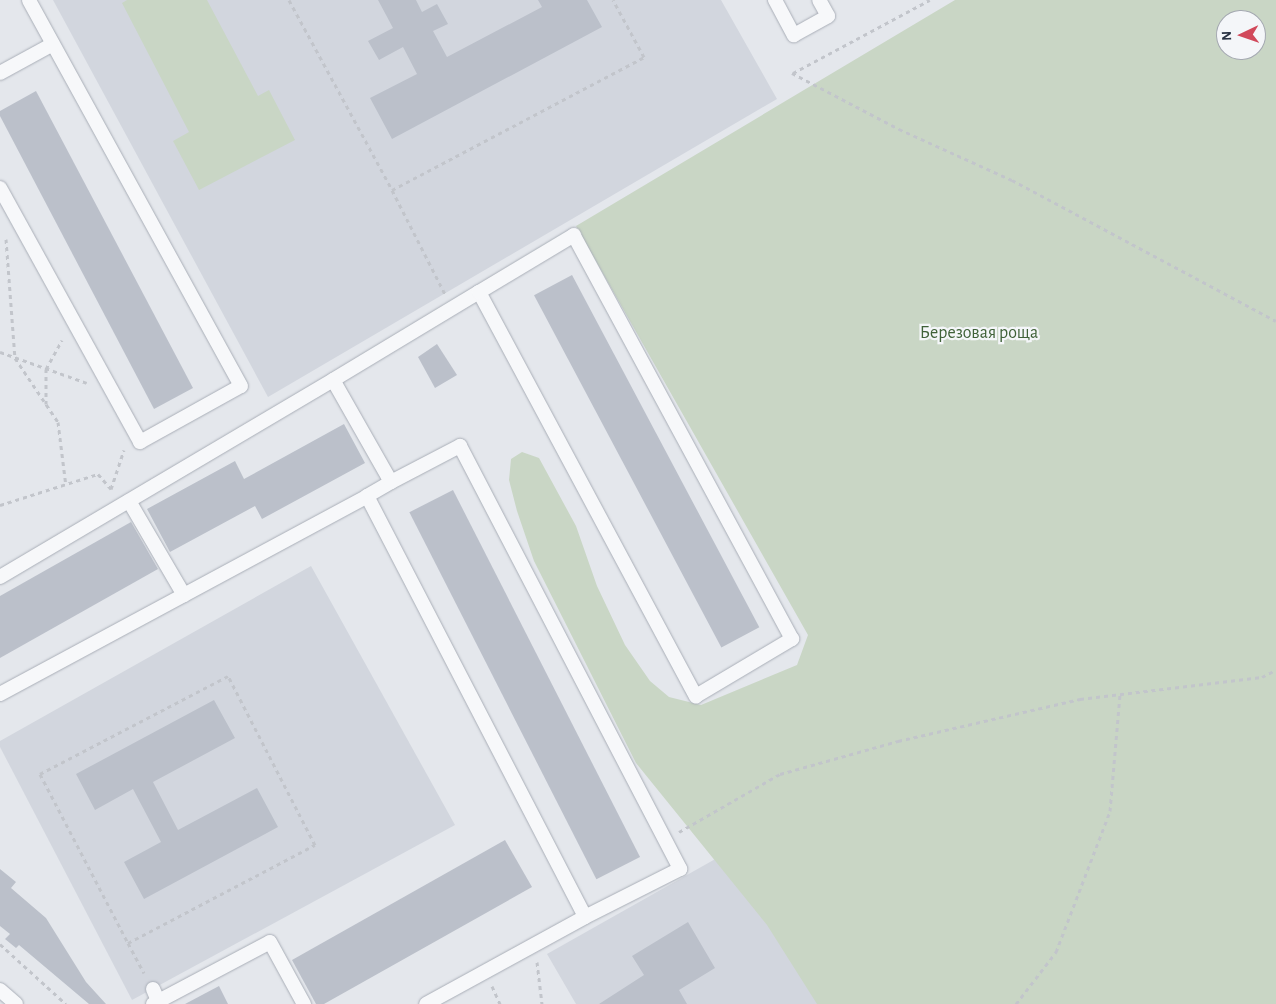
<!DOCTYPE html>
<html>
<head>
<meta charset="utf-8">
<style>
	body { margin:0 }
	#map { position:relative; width:1276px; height:1004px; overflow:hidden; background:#e4e7ec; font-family:"Alegreya Sans",sans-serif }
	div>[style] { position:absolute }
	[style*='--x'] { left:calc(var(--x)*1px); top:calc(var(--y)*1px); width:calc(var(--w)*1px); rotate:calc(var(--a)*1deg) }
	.built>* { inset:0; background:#d2d6de }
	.green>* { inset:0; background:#c9d6c5 }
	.building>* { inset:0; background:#bbc0ca; transform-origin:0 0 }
	.path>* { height:3px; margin-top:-1.5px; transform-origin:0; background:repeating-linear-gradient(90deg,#c2c5cb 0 4px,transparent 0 8px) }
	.roads { filter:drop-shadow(0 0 1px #a9aeb7) drop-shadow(0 0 1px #a9aeb7) }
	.service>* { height:14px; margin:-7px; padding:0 7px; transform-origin:7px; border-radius:7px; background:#f7f8fa }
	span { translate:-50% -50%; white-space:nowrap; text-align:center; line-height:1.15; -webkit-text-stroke:4.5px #f4f6f9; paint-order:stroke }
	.park-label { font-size:18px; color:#3f6138 }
	.north { position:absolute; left:1216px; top:10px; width:50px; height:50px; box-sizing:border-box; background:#f4f6f9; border:1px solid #a4a8b1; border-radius:50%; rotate:267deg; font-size:14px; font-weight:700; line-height:20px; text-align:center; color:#2b3445 }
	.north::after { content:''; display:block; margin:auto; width:18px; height:22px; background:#d1495b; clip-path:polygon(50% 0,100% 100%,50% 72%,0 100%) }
</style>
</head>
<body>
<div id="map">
	<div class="built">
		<i style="clip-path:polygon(53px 0,721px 0,777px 99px,268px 397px)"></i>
		<i style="clip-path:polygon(311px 566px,455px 825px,132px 1000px,0 747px,0 741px)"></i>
		<i style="clip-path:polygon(859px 778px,986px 1004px,576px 1004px,547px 954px)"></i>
	</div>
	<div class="green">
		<i style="clip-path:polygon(127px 0,207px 0,258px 96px,269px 90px,295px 140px,199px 190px,173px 141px,189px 132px,122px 3px)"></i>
		<i style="clip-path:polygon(evenodd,955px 0,1276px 0,1276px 1004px,817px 1004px,767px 925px,636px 763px,534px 561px,517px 511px,509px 480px,511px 459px,522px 452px,539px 458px,576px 526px,597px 586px,625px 645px,650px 681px,669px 697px,701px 705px,797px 665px,808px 635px,576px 226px,955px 0,1226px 20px,1256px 20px,1256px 50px,1226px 50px,1226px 20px)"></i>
	</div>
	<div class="building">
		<i style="clip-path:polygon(378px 0,416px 0,422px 12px,437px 4px,448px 24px,433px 31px,447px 57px,542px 7px,538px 0,587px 0,602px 27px,392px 139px,370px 98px,417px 74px,403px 47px,379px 60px,368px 41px,393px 28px)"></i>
		<i style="clip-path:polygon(36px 91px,193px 388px,154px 409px,0 116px,0 111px)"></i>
		<i style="left:572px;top:275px;width:399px;height:43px;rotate:62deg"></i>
		<i style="clip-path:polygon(437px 344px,457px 375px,435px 388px,418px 357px)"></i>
		<i style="clip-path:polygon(344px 424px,365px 463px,262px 519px,255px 506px,170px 552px,147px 509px,235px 461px,244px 479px)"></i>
		<i style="left:453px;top:490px;width:412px;height:49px;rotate:63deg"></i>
		<i style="clip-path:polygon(131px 522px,158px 569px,0 658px,0 596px)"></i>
		<i style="clip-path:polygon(214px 700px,235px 738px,153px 782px,178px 830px,257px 788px,278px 827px,144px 899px,124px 862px,161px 842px,133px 789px,95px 810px,76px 774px)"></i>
		<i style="clip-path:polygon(505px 840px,532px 887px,324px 1004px,316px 1004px,292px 960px)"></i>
		<i style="clip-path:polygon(0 869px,16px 882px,11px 888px,46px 918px,86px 982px,106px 1004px,89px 1004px,19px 945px,16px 948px,5px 939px,10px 934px,0 926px)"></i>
		<i style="clip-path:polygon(688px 922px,715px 968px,679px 990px,687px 1004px,599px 1004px,644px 975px,632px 956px)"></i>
		<i style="clip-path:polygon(219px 986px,228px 1004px,185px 1004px)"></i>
	</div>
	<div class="path">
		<i style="--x:289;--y:0;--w:216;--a:61.5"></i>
		<i style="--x:392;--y:190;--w:285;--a:-27.8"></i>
		<i style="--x:644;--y:57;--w:65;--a:-118.5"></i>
		<i style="--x:792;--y:73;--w:121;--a:27.6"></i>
		<i style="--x:899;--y:129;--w:124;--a:24.3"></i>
		<i style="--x:1012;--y:180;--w:299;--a:28.1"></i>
		<i style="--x:793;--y:73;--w:155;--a:-28.1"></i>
		<i style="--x:392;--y:190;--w:117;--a:63"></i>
		<i style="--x:6;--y:239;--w:119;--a:85.7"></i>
		<i style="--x:15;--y:358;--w:77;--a:56.1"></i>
		<i style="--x:58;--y:422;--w:64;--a:82.9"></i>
		<i style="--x:0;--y:352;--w:92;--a:19.6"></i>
		<i style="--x:46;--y:404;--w:35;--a:-90"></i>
		<i style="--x:46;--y:369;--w:33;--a:-61"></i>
		<i style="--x:0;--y:505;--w:103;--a:-17.6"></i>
		<i style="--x:98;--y:474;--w:20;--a:49"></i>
		<i style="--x:111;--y:489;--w:41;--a:-71.6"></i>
		<i style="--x:679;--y:832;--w:116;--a:-29.9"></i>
		<i style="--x:780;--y:774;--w:123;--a:-15.6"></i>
		<i style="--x:898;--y:741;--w:187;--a:-13"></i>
		<i style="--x:1080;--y:699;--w:183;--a:-6.9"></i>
		<i style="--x:1262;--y:677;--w:16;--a:-27"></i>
		<i style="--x:128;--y:943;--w:211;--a:-27.7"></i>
		<i style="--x:315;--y:845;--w:190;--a:-117.2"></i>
		<i style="--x:228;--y:676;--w:212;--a:152.5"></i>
		<i style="--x:40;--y:774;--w:191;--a:62.5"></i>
		<i style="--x:128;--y:943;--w:34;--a:62"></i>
		<i style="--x:0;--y:944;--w:89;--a:42.3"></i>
		<i style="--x:537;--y:962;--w:42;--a:83.2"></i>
		<i style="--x:492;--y:986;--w:20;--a:66"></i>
		<i style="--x:1016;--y:1004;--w:66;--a:-52.4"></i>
		<i style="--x:1056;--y:952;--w:151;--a:-69"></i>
		<i style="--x:1110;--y:811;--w:116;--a:-85.1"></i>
	</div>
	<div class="roads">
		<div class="service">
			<i style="--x:775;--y:0;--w:40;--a:62"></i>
			<i style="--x:794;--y:35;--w:39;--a:-29"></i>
			<i style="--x:828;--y:16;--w:18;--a:-119"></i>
			<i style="--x:0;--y:73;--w:60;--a:-28.7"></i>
			<i style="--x:0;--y:188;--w:290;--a:61.1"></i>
			<i style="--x:140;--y:442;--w:115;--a:-29"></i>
			<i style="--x:241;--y:386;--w:440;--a:-118.8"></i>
			<i style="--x:391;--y:482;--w:78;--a:-27.6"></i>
			<i style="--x:460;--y:446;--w:477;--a:62.5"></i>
			<i style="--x:680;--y:869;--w:106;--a:153.2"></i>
			<i style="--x:367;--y:496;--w:28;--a:-30"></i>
			<i style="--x:391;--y:482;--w:117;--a:-119.6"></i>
			<i style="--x:333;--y:380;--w:170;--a:-31.1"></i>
			<i style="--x:479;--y:292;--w:459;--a:61.8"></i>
			<i style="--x:696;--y:696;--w:112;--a:-30.7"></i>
			<i style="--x:792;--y:639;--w:459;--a:-118.4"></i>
			<i style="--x:574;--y:235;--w:111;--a:149"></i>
			<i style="--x:129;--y:501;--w:109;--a:59.7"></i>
			<i style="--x:0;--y:577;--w:387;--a:-30.6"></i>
			<i style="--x:0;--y:694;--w:417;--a:-28.3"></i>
			<i style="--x:367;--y:496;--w:474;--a:62.6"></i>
			<i style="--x:585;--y:917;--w:181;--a:151.3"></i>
			<i style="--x:153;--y:989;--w:13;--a:67"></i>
			<i style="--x:0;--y:990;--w:21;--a:41"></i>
			<i style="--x:153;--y:1004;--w:132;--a:-27.9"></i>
			<i style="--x:270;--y:942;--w:71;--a:61.3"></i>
		</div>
	</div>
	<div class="park-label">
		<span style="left:979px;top:333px">Березовая роща</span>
	</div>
	<div class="north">N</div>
</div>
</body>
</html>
